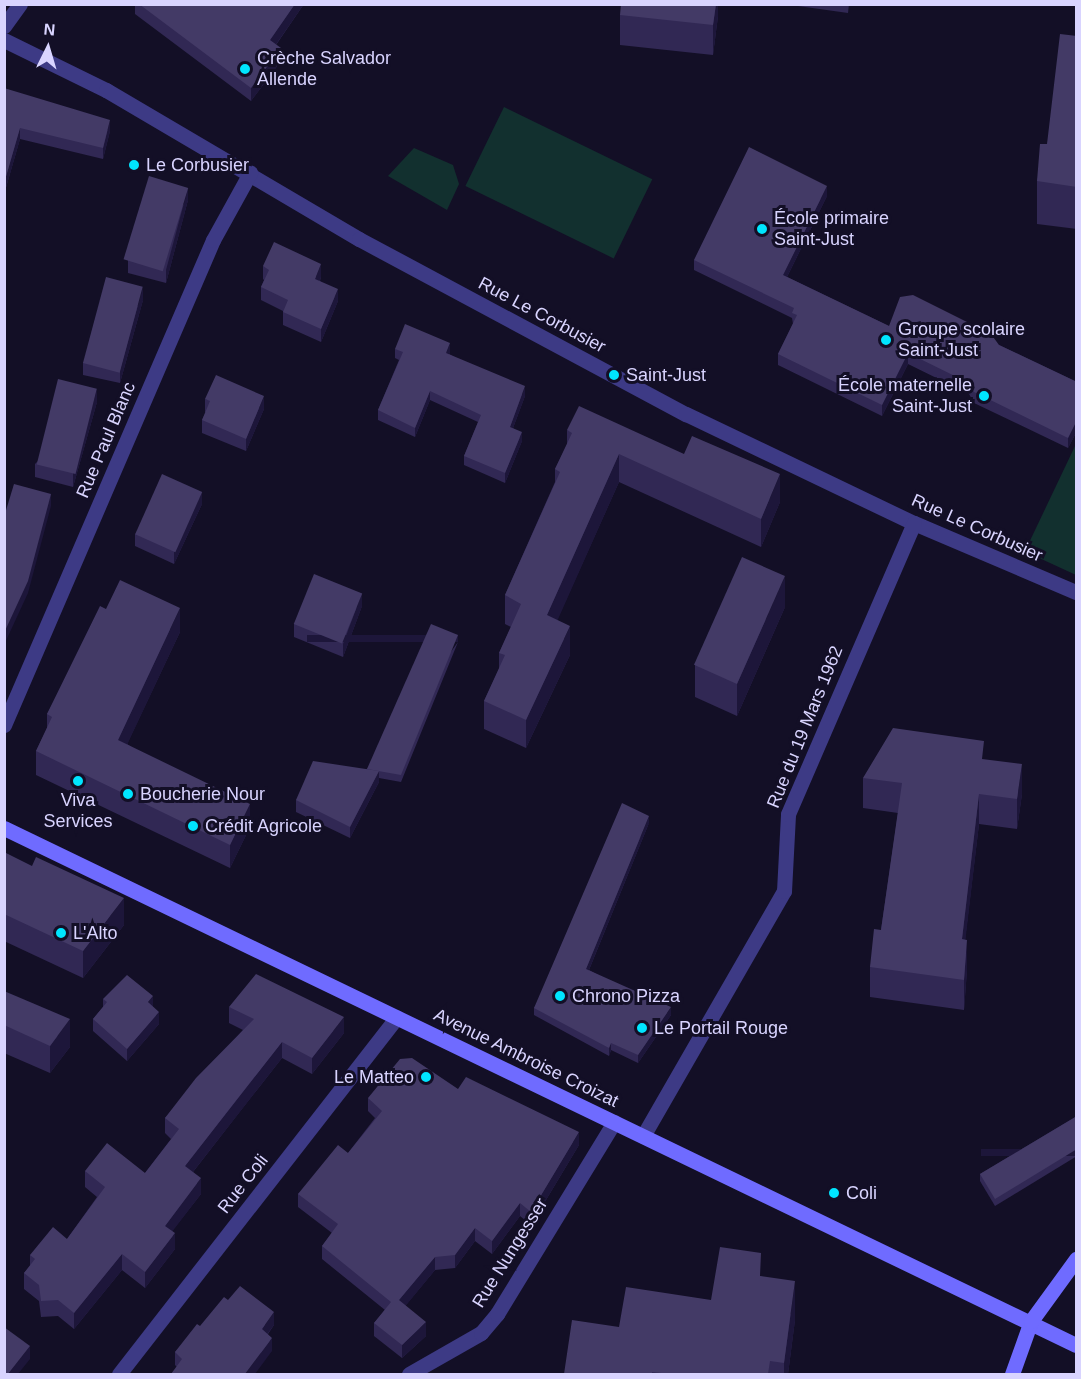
<!DOCTYPE html>
<html>
<head>
<meta charset="utf-8">
<style>
	body { margin:0 }
	#map { position:relative; width:1081px; height:1379px; overflow:hidden; background:#130f26; font-family:Helvetica,sans-serif }
	div>[style] { position:absolute }
	[style*='--x'] { left:calc(var(--x)*1px); top:calc(var(--y)*1px); width:calc(var(--w)*1px); rotate:calc(var(--a)*1deg) }
	.green>* { inset:0; background:#12302f; transform-origin:0 0 }
	.street>* { height:15px; margin:-7.5px; padding:0 7.5px; transform-origin:7.5px; border-radius:7.5px; background:#3d3a85 }
	.secondary>* { height:15px; margin:-7.5px; padding:0 7.5px; transform-origin:7.5px; border-radius:7.5px; background:#6f6bff }
	.wall>* { inset:0; background:#312854 }
	.shaded-wall>* { inset:0; background:#1d163a; transform-origin:0 0 }
	.building>* { inset:0; background:#433a66; transform-origin:0 0 }
	.dots>* { width:16px; height:16px; translate:-50% -50%; box-sizing:border-box; border:3px solid #130f26; border-radius:50% }
	span { translate:-50% -50%; white-space:nowrap; text-align:center; line-height:1.15; -webkit-text-stroke:6px #130f26; paint-order:stroke }
	.poi-label { font-size:18px; color:#d9d4ff }
	.left { translate:0 -50%; text-align:left }
	.right { translate:-100% -50%; text-align:right }
	.street-label { font-size:18px; color:#d9d4ff }
	.frame { position:absolute; inset:0; border:6px solid #d9d4ff; pointer-events:none }
	.north { position:absolute; left:18px; top:18px; width:60px; height:60px; -webkit-text-stroke:4px #130f26; paint-order:stroke; rotate:5deg; font-size:16px; font-weight:700; line-height:24px; text-align:center; color:#d9d4ff }
	.north::after { content:''; display:block; margin:auto; width:21px; height:27px; background:#d9d4ff; clip-path:polygon(50% 0,100% 100%,50% 72%,0 100%) }
</style>
</head>
<body>
<div id="map">
	<div class="green">
		<i style="left:504px;top:107px;width:165px;height:88px;rotate:26deg"></i>
		<i style="clip-path:polygon(414px 148px,453px 165px,459px 184px,447px 210px,388px 176px)"></i>
		<i style="clip-path:polygon(1076px 444px,1076px 575px,1037px 557px,1027px 547px)"></i>
	</div>
	<div class="street">
		<i style="--x:4;--y:26;--w:27;--a:-54"></i>
		<i style="--x:4;--y:40;--w:114;--a:26.1"></i>
		<i style="--x:106;--y:90;--w:294;--a:30.5"></i>
		<i style="--x:359;--y:239;--w:371;--a:28.2"></i>
		<i style="--x:686;--y:414;--w:253;--a:25.6"></i>
		<i style="--x:914;--y:523;--w:176;--a:23.1"></i>
		<i style="--x:4;--y:725;--w:528;--a:-66.69"></i>
		<i style="--x:213;--y:240;--w:77;--a:-61.1"></i>
		<i style="--x:643;--y:1136;--w:283;--a:-60.1"></i>
		<i style="--x:784;--y:891;--w:77;--a:-87"></i>
		<i style="--x:788;--y:814;--w:317;--a:-66.6"></i>
		<i style="--x:119;--y:1374;--w:452;--a:-52.1"></i>
		<i style="--x:409;--y:1374;--w:83;--a:-29.7"></i>
		<i style="--x:481;--y:1333;--w:25;--a:-50"></i>
		<i style="--x:497;--y:1314;--w:225;--a:-58.6"></i>
	</div>
	<div class="secondary">
		<i style="--x:4;--y:828;--w:1190;--a:25.75"></i>
		<i style="--x:1012;--y:1374;--w:56;--a:-70.3"></i>
		<i style="--x:1031;--y:1321;--w:77;--a:-54"></i>
	</div>
	<div class="wall">
		<i style="clip-path:polygon(135px 4px,304px 4px,276px 45px,281px 61px,251px 101px,135px 14px)"></i>
		<i style="clip-path:polygon(718px 4px,718px 16px,713px 55px,620px 45px,620px 15px)"></i>
		<i style="clip-path:polygon(798px 4px,849px 4px,848px 13px,798px 6px)"></i>
		<i style="clip-path:polygon(1077px 36px,1077px 229px,1037px 224px,1037px 181px)"></i>
		<i style="clip-path:polygon(4px 88px,110px 131px,103px 159px,20px 139px,5px 191px,4px 190px)"></i>
		<i style="clip-path:polygon(827px 196px,787px 277px,889px 326px,999px 345px,1077px 382px,1077px 431px,1068px 448px,974px 403px,969px 394px,908px 364px,882px 416px,778px 365px,778px 354px,793px 324px,792px 318px,694px 270px,694px 260px)"></i>
		<i style="clip-path:polygon(188px 200px,166px 283px,128px 273px,128px 260px)"></i>
		<i style="clip-path:polygon(263px 266px,321px 277px,320px 281px,338px 301px,321px 342px,283px 325px,283px 311px,261px 300px,261px 287px,264px 280px,263px 279px)"></i>
		<i style="clip-path:polygon(143px 300px,120px 383px,83px 375px,83px 363px)"></i>
		<i style="clip-path:polygon(395px 349px,450px 352px,449px 354px,525px 396px,513px 428px,522px 441px,505px 483px,464px 465px,464px 456px,478px 422px,430px 400px,415px 437px,378px 420px,378px 410px,399px 360px,395px 358px)"></i>
		<i style="clip-path:polygon(205px 399px,264px 409px,246px 451px,202px 433px,202px 420px,206px 412px,205px 412px)"></i>
		<i style="clip-path:polygon(97px 402px,73px 487px,35px 477px,35px 464px)"></i>
		<i style="clip-path:polygon(567px 430px,780px 502px,761px 547px,619px 482px,557px 620px,570px 655px,526px 748px,484px 729px,484px 701px,499px 669px,499px 653px,511px 627px,505px 624px,505px 595px,555px 482px,555px 469px,567px 445px)"></i>
		<i style="clip-path:polygon(202px 504px,174px 564px,135px 546px,135px 534px)"></i>
		<i style="clip-path:polygon(362px 606px,343px 657px,294px 637px,294px 624px)"></i>
		<i style="clip-path:polygon(785px 607px,737px 716px,695px 697px,695px 665px)"></i>
		<i style="clip-path:polygon(106px 609px,180px 632px,127px 744px,250px 827px,230px 868px,36px 775px,36px 751px,47px 728px,47px 714px)"></i>
		<i style="clip-path:polygon(458px 642px,401px 782px,379px 778px,379px 782px,350px 838px,296px 812px,296px 800px,367px 769px)"></i>
		<i style="clip-path:polygon(984px 760px,1022px 794px,1017px 829px,979px 824px,965px 940px,967px 970px,964px 1010px,870px 997px,870px 967px,881px 930px,898px 813px,863px 808px,863px 778px)"></i>
		<i style="clip-path:polygon(649px 823px,589px 970px,671px 1015px,638px 1063px,611px 1050px,609px 1056px,534px 1015px,534px 1008px)"></i>
		<i style="clip-path:polygon(4px 852px,124px 925px,83px 978px,4px 941px)"></i>
		<i style="clip-path:polygon(4px 991px,70px 1047px,50px 1073px,4px 1053px)"></i>
		<i style="clip-path:polygon(103px 999px,153px 1007px,159px 1024px,127px 1061px,93px 1031px,93px 1019px,103px 1007px)"></i>
		<i style="clip-path:polygon(229px 1007px,344px 1033px,312px 1074px,282px 1058px,238px 1114px,193px 1172px,201px 1194px,172px 1231px,175px 1249px,145px 1288px,122px 1270px,74px 1329px,58px 1316px,41px 1317px,39px 1301px,24px 1289px,24px 1273px,30px 1266px,30px 1255px,67px 1239px,97px 1197px,85px 1187px,85px 1171px,145px 1173px,171px 1139px,165px 1133px,165px 1118px,243px 1030px,229px 1023px)"></i>
		<i style="clip-path:polygon(458px 1089px,579px 1145px,531px 1225px,520px 1216px,492px 1254px,475px 1241px,455px 1268px,435px 1270px,405px 1306px,426px 1336px,402px 1358px,374px 1336px,374px 1323px,385px 1310px,322px 1259px,322px 1246px,332px 1233px,298px 1207px,298px 1194px,348px 1153px,375px 1118px,368px 1111px,368px 1098px)"></i>
		<i style="clip-path:polygon(1077px 1116px,1077px 1156px,995px 1206px,980px 1181px,980px 1174px)"></i>
		<i style="clip-path:polygon(761px 1276px,795px 1320px,788px 1374px,564px 1374px,619px 1327px,711px 1300px)"></i>
		<i style="clip-path:polygon(274px 1325px,268px 1334px,272px 1351px,177px 1367px,175px 1365px,175px 1352px,200px 1326px)"></i>
	</div>
	<div class="shaded-wall">
		<i style="clip-path:polygon(295px 4px,304px 4px,270px 53px,270px 40px)"></i>
		<i style="clip-path:polygon(716px 4px,718px 4px,718px 16px,713px 55px,713px 25px)"></i>
		<i style="clip-path:polygon(281px 48px,281px 61px,251px 101px,251px 88px)"></i>
		<i style="clip-path:polygon(110px 120px,110px 131px,103px 159px,103px 148px)"></i>
		<i style="clip-path:polygon(20px 128px,20px 139px,5px 191px,5px 180px)"></i>
		<i style="clip-path:polygon(827px 186px,827px 196px,783px 285px,783px 275px)"></i>
		<i style="clip-path:polygon(188px 188px,188px 200px,166px 283px,166px 270px)"></i>
		<i style="clip-path:polygon(321px 264px,321px 277px,315px 292px,315px 279px)"></i>
		<i style="clip-path:polygon(143px 287px,143px 300px,120px 383px,120px 370px)"></i>
		<i style="clip-path:polygon(338px 289px,338px 301px,321px 342px,321px 329px)"></i>
		<i style="clip-path:polygon(450px 343px,450px 352px,446px 362px,446px 353px)"></i>
		<i style="clip-path:polygon(908px 353px,908px 364px,882px 416px,882px 405px)"></i>
		<i style="clip-path:polygon(525px 386px,525px 396px,510px 436px,510px 427px)"></i>
		<i style="clip-path:polygon(97px 389px,97px 402px,73px 487px,73px 474px)"></i>
		<i style="clip-path:polygon(430px 391px,430px 400px,415px 437px,415px 428px)"></i>
		<i style="clip-path:polygon(264px 396px,264px 409px,246px 451px,246px 439px)"></i>
		<i style="clip-path:polygon(1077px 420px,1077px 431px,1068px 448px,1068px 438px)"></i>
		<i style="clip-path:polygon(522px 432px,522px 441px,505px 483px,505px 473px)"></i>
		<i style="clip-path:polygon(619px 454px,619px 482px,547px 644px,547px 615px)"></i>
		<i style="clip-path:polygon(780px 474px,780px 502px,761px 547px,761px 519px)"></i>
		<i style="clip-path:polygon(202px 492px,202px 504px,174px 564px,174px 552px)"></i>
		<i style="clip-path:polygon(51px 494px,51px 506px,28px 593px,4px 645px,4px 633px)"></i>
		<i style="clip-path:polygon(785px 576px,785px 607px,737px 716px,737px 684px)"></i>
		<i style="clip-path:polygon(362px 593px,362px 606px,343px 657px,343px 644px)"></i>
		<i style="clip-path:polygon(180px 608px,180px 632px,118px 764px,118px 740px)"></i>
		<i style="clip-path:polygon(570px 626px,570px 655px,526px 748px,526px 720px)"></i>
		<i style="left:458px;top:635px;width:7px;height:151px;rotate:90deg"></i>
		<i style="clip-path:polygon(1022px 764px,1022px 794px,1017px 829px,1017px 799px)"></i>
		<i style="clip-path:polygon(379px 771px,379px 782px,350px 838px,350px 827px)"></i>
		<i style="clip-path:polygon(979px 794px,979px 824px,962px 969px,962px 939px)"></i>
		<i style="clip-path:polygon(250px 804px,250px 827px,230px 868px,230px 845px)"></i>
		<i style="clip-path:polygon(649px 816px,649px 823px,586px 977px,586px 969px)"></i>
		<i style="clip-path:polygon(124px 898px,124px 925px,83px 978px,83px 951px)"></i>
		<i style="clip-path:polygon(967px 940px,967px 970px,964px 1010px,964px 980px)"></i>
		<i style="clip-path:polygon(153px 996px,153px 1009px,148px 1002px)"></i>
		<i style="clip-path:polygon(671px 1007px,671px 1015px,638px 1063px,638px 1055px)"></i>
		<i style="clip-path:polygon(159px 1012px,159px 1024px,127px 1061px,127px 1049px)"></i>
		<i style="clip-path:polygon(344px 1017px,344px 1033px,312px 1074px,312px 1058px)"></i>
		<i style="clip-path:polygon(70px 1019px,70px 1047px,50px 1073px,50px 1046px)"></i>
		<i style="clip-path:polygon(282px 1042px,282px 1058px,185px 1182px,185px 1166px)"></i>
		<i style="clip-path:polygon(611px 1043px,611px 1050px,609px 1056px,609px 1048px)"></i>
		<i style="clip-path:polygon(579px 1132px,579px 1145px,531px 1225px,531px 1212px)"></i>
		<i style="left:1077px;top:1149px;width:7px;height:96px;rotate:90deg"></i>
		<i style="clip-path:polygon(201px 1178px,201px 1194px,165px 1241px,165px 1226px)"></i>
		<i style="clip-path:polygon(520px 1203px,520px 1216px,492px 1254px,492px 1241px)"></i>
		<i style="clip-path:polygon(475px 1228px,475px 1241px,455px 1268px,455px 1255px)"></i>
		<i style="clip-path:polygon(175px 1233px,175px 1249px,145px 1288px,145px 1272px)"></i>
		<i style="clip-path:polygon(122px 1254px,122px 1270px,74px 1329px,74px 1313px)"></i>
		<i style="clip-path:polygon(435px 1257px,435px 1270px,399px 1314px,399px 1300px)"></i>
		<i style="clip-path:polygon(795px 1281px,795px 1320px,788px 1374px,784px 1374px,784px 1363px)"></i>
		<i style="clip-path:polygon(274px 1312px,274px 1325px,262px 1341px,262px 1329px)"></i>
		<i style="clip-path:polygon(426px 1322px,426px 1336px,402px 1358px,402px 1345px)"></i>
		<i style="clip-path:polygon(272px 1338px,272px 1351px,255px 1374px,245px 1374px)"></i>
		<i style="clip-path:polygon(30px 1346px,30px 1359px,18px 1374px,8px 1374px)"></i>
	</div>
	<div class="building">
		<i style="clip-path:polygon(139px 4px,295px 4px,270px 40px,281px 48px,251px 88px)"></i>
		<i style="clip-path:polygon(621px 4px,716px 4px,713px 25px,620px 15px)"></i>
		<i style="clip-path:polygon(1060px 34px,1077px 36px,1077px 187px,1037px 181px,1040px 144px,1047px 144px)"></i>
		<i style="clip-path:polygon(4px 88px,110px 120px,103px 148px,20px 128px,5px 180px,4px 179px)"></i>
		<i style="clip-path:polygon(749px 147px,827px 186px,783px 275px,889px 326px,900px 297px,913px 295px,991px 334px,999px 345px,1077px 382px,1077px 420px,1068px 438px,974px 392px,969px 383px,908px 353px,882px 405px,778px 354px,797px 315px,792px 313px,794px 308px,694px 260px)"></i>
		<i style="left:149px;top:176px;width:41px;height:87px;rotate:17deg"></i>
		<i style="clip-path:polygon(274px 242px,321px 264px,315px 279px,338px 289px,321px 329px,283px 312px,288px 300px,261px 287px,269px 270px,263px 266px)"></i>
		<i style="left:106px;top:277px;width:38px;height:89px;rotate:15deg"></i>
		<i style="clip-path:polygon(405px 324px,450px 343px,446px 353px,525px 386px,510px 427px,522px 432px,505px 473px,464px 456px,481px 415px,430px 391px,415px 428px,378px 410px,403px 352px,395px 349px)"></i>
		<i style="clip-path:polygon(216px 375px,264px 396px,246px 439px,202px 420px,210px 401px,205px 399px)"></i>
		<i style="left:58px;top:379px;width:40px;height:88px;rotate:14deg"></i>
		<i style="clip-path:polygon(579px 406px,684px 454px,692px 436px,780px 474px,761px 519px,619px 454px,547px 615px,570px 626px,526px 720px,484px 701px,505px 655px,499px 653px,521px 604px,505px 595px,560px 472px,555px 469px,572px 433px,567px 430px)"></i>
		<i style="left:162px;top:474px;width:44px;height:66px;rotate:24deg"></i>
		<i style="clip-path:polygon(14px 484px,51px 494px,28px 581px,4px 633px,4px 517px)"></i>
		<i style="left:742px;top:557px;width:47px;height:118px;rotate:24deg"></i>
		<i style="left:314px;top:574px;width:52px;height:54px;rotate:22deg"></i>
		<i style="clip-path:polygon(120px 580px,180px 608px,118px 740px,250px 804px,230px 845px,36px 751px,52px 717px,47px 714px,100px 606px,106px 609px)"></i>
		<i style="clip-path:polygon(431px 624px,458px 635px,401px 775px,367px 769px)"></i>
		<i style="clip-path:polygon(893px 728px,984px 741px,982px 759px,1022px 764px,1017px 799px,979px 794px,962px 939px,967px 940px,964px 980px,870px 967px,874px 929px,881px 930px,902px 783px,863px 778px)"></i>
		<i style="clip-path:polygon(313px 761px,379px 771px,350px 827px,296px 800px)"></i>
		<i style="clip-path:polygon(622px 803px,649px 816px,586px 969px,671px 1007px,638px 1055px,611px 1043px,609px 1048px,534px 1008px)"></i>
		<i style="clip-path:polygon(4px 852px,32px 866px,36px 857px,124px 898px,83px 951px,4px 914px)"></i>
		<i style="clip-path:polygon(256px 974px,344px 1017px,312px 1058px,282px 1042px,238px 1098px,185px 1166px,201px 1178px,165px 1226px,175px 1233px,145px 1272px,122px 1254px,74px 1313px,58px 1300px,41px 1301px,39px 1285px,24px 1273px,35px 1259px,30px 1255px,53px 1227px,67px 1239px,105px 1187px,85px 1171px,107px 1143px,145px 1173px,179px 1129px,165px 1118px,196px 1078px,254px 1019px,229px 1007px)"></i>
		<i style="clip-path:polygon(127px 975px,153px 996px,148px 1002px,159px 1012px,127px 1049px,93px 1019px,107px 1002px,103px 999px)"></i>
		<i style="clip-path:polygon(4px 991px,70px 1019px,50px 1046px,4px 1025px)"></i>
		<i style="clip-path:polygon(412px 1058px,458px 1089px,466px 1077px,579px 1132px,531px 1212px,520px 1203px,492px 1241px,475px 1228px,455px 1255px,435px 1257px,399px 1300px,426px 1322px,402px 1345px,374px 1323px,391px 1302px,322px 1246px,338px 1224px,298px 1194px,338px 1145px,348px 1153px,382px 1111px,368px 1098px,400px 1059px)"></i>
		<i style="clip-path:polygon(1077px 1116px,1077px 1149px,995px 1199px,980px 1174px)"></i>
		<i style="clip-path:polygon(720px 1247px,761px 1253px,760px 1276px,795px 1281px,784px 1363px,770px 1361px,768px 1374px,670px 1374px,652px 1372px,652px 1374px,564px 1374px,572px 1320px,619px 1327px,626px 1287px,711px 1300px)"></i>
		<i style="clip-path:polygon(240px 1286px,274px 1312px,262px 1329px,272px 1338px,245px 1374px,171px 1374px,182px 1359px,175px 1352px,197px 1324px,200px 1326px,224px 1297px,228px 1300px)"></i>
		<i style="clip-path:polygon(4px 1327px,30px 1346px,8px 1374px,4px 1374px)"></i>
	</div>
	<div class="dots">
		<i style="left:245px;top:69px;background:#00e5ff"></i>
		<i style="left:134px;top:165px;background:#00e5ff"></i>
		<i style="left:762px;top:229px;background:#00e5ff"></i>
		<i style="left:886px;top:340px;background:#00e5ff"></i>
		<i style="left:614px;top:375px;background:#00e5ff"></i>
		<i style="left:984px;top:396px;background:#00e5ff"></i>
		<i style="left:78px;top:781px;background:#00e5ff"></i>
		<i style="left:128px;top:794px;background:#00e5ff"></i>
		<i style="left:193px;top:826px;background:#00e5ff"></i>
		<i style="left:61px;top:933px;background:#00e5ff"></i>
		<i style="left:560px;top:996px;background:#00e5ff"></i>
		<i style="left:642px;top:1028px;background:#00e5ff"></i>
		<i style="left:426px;top:1077px;background:#00e5ff"></i>
		<i style="left:834px;top:1193px;background:#00e5ff"></i>
	</div>
	<div class="poi-label">
		<span class="left" style="left:257px;top:69px">Crèche Salvador<br>Allende</span>
		<span class="left" style="left:146px;top:165px">Le Corbusier</span>
		<span class="left" style="left:774px;top:229px">École primaire<br>Saint-Just</span>
		<span class="left" style="left:898px;top:340px">Groupe scolaire<br>Saint-Just</span>
		<span class="left" style="left:626px;top:375px">Saint-Just</span>
		<span class="right" style="left:972px;top:396px">École maternelle<br>Saint-Just</span>
		<span class="left" style="left:140px;top:794px">Boucherie Nour</span>
		<span style="left:78px;top:811px">Viva<br>Services</span>
		<span class="left" style="left:205px;top:826px">Crédit Agricole</span>
		<span class="left" style="left:73px;top:933px">L'Alto</span>
		<span class="left" style="left:572px;top:996px">Chrono Pizza</span>
		<span class="left" style="left:654px;top:1028px">Le Portail Rouge</span>
		<span class="right" style="left:414px;top:1077px">Le Matteo</span>
		<span class="left" style="left:846px;top:1193px">Coli</span>
	</div>
	<div class="street-label">
		<span style="left:542px;top:315px;rotate:28deg">Rue Le Corbusier</span>
		<span style="left:106px;top:440px;rotate:-67deg">Rue Paul Blanc</span>
		<span style="left:977px;top:528px;rotate:24deg">Rue Le Corbusier</span>
		<span style="left:805px;top:727px;rotate:-68deg">Rue du 19 Mars 1962</span>
		<span style="left:526px;top:1058px;rotate:26deg">Avenue Ambroise Croizat</span>
		<span style="left:243px;top:1184px;rotate:-52deg">Rue Coli</span>
		<span style="left:510px;top:1253px;rotate:-58deg">Rue Nungesser</span>
	</div>
	<div class="frame"></div>
	<div class="north">N</div>
</div>
</body>
</html>
